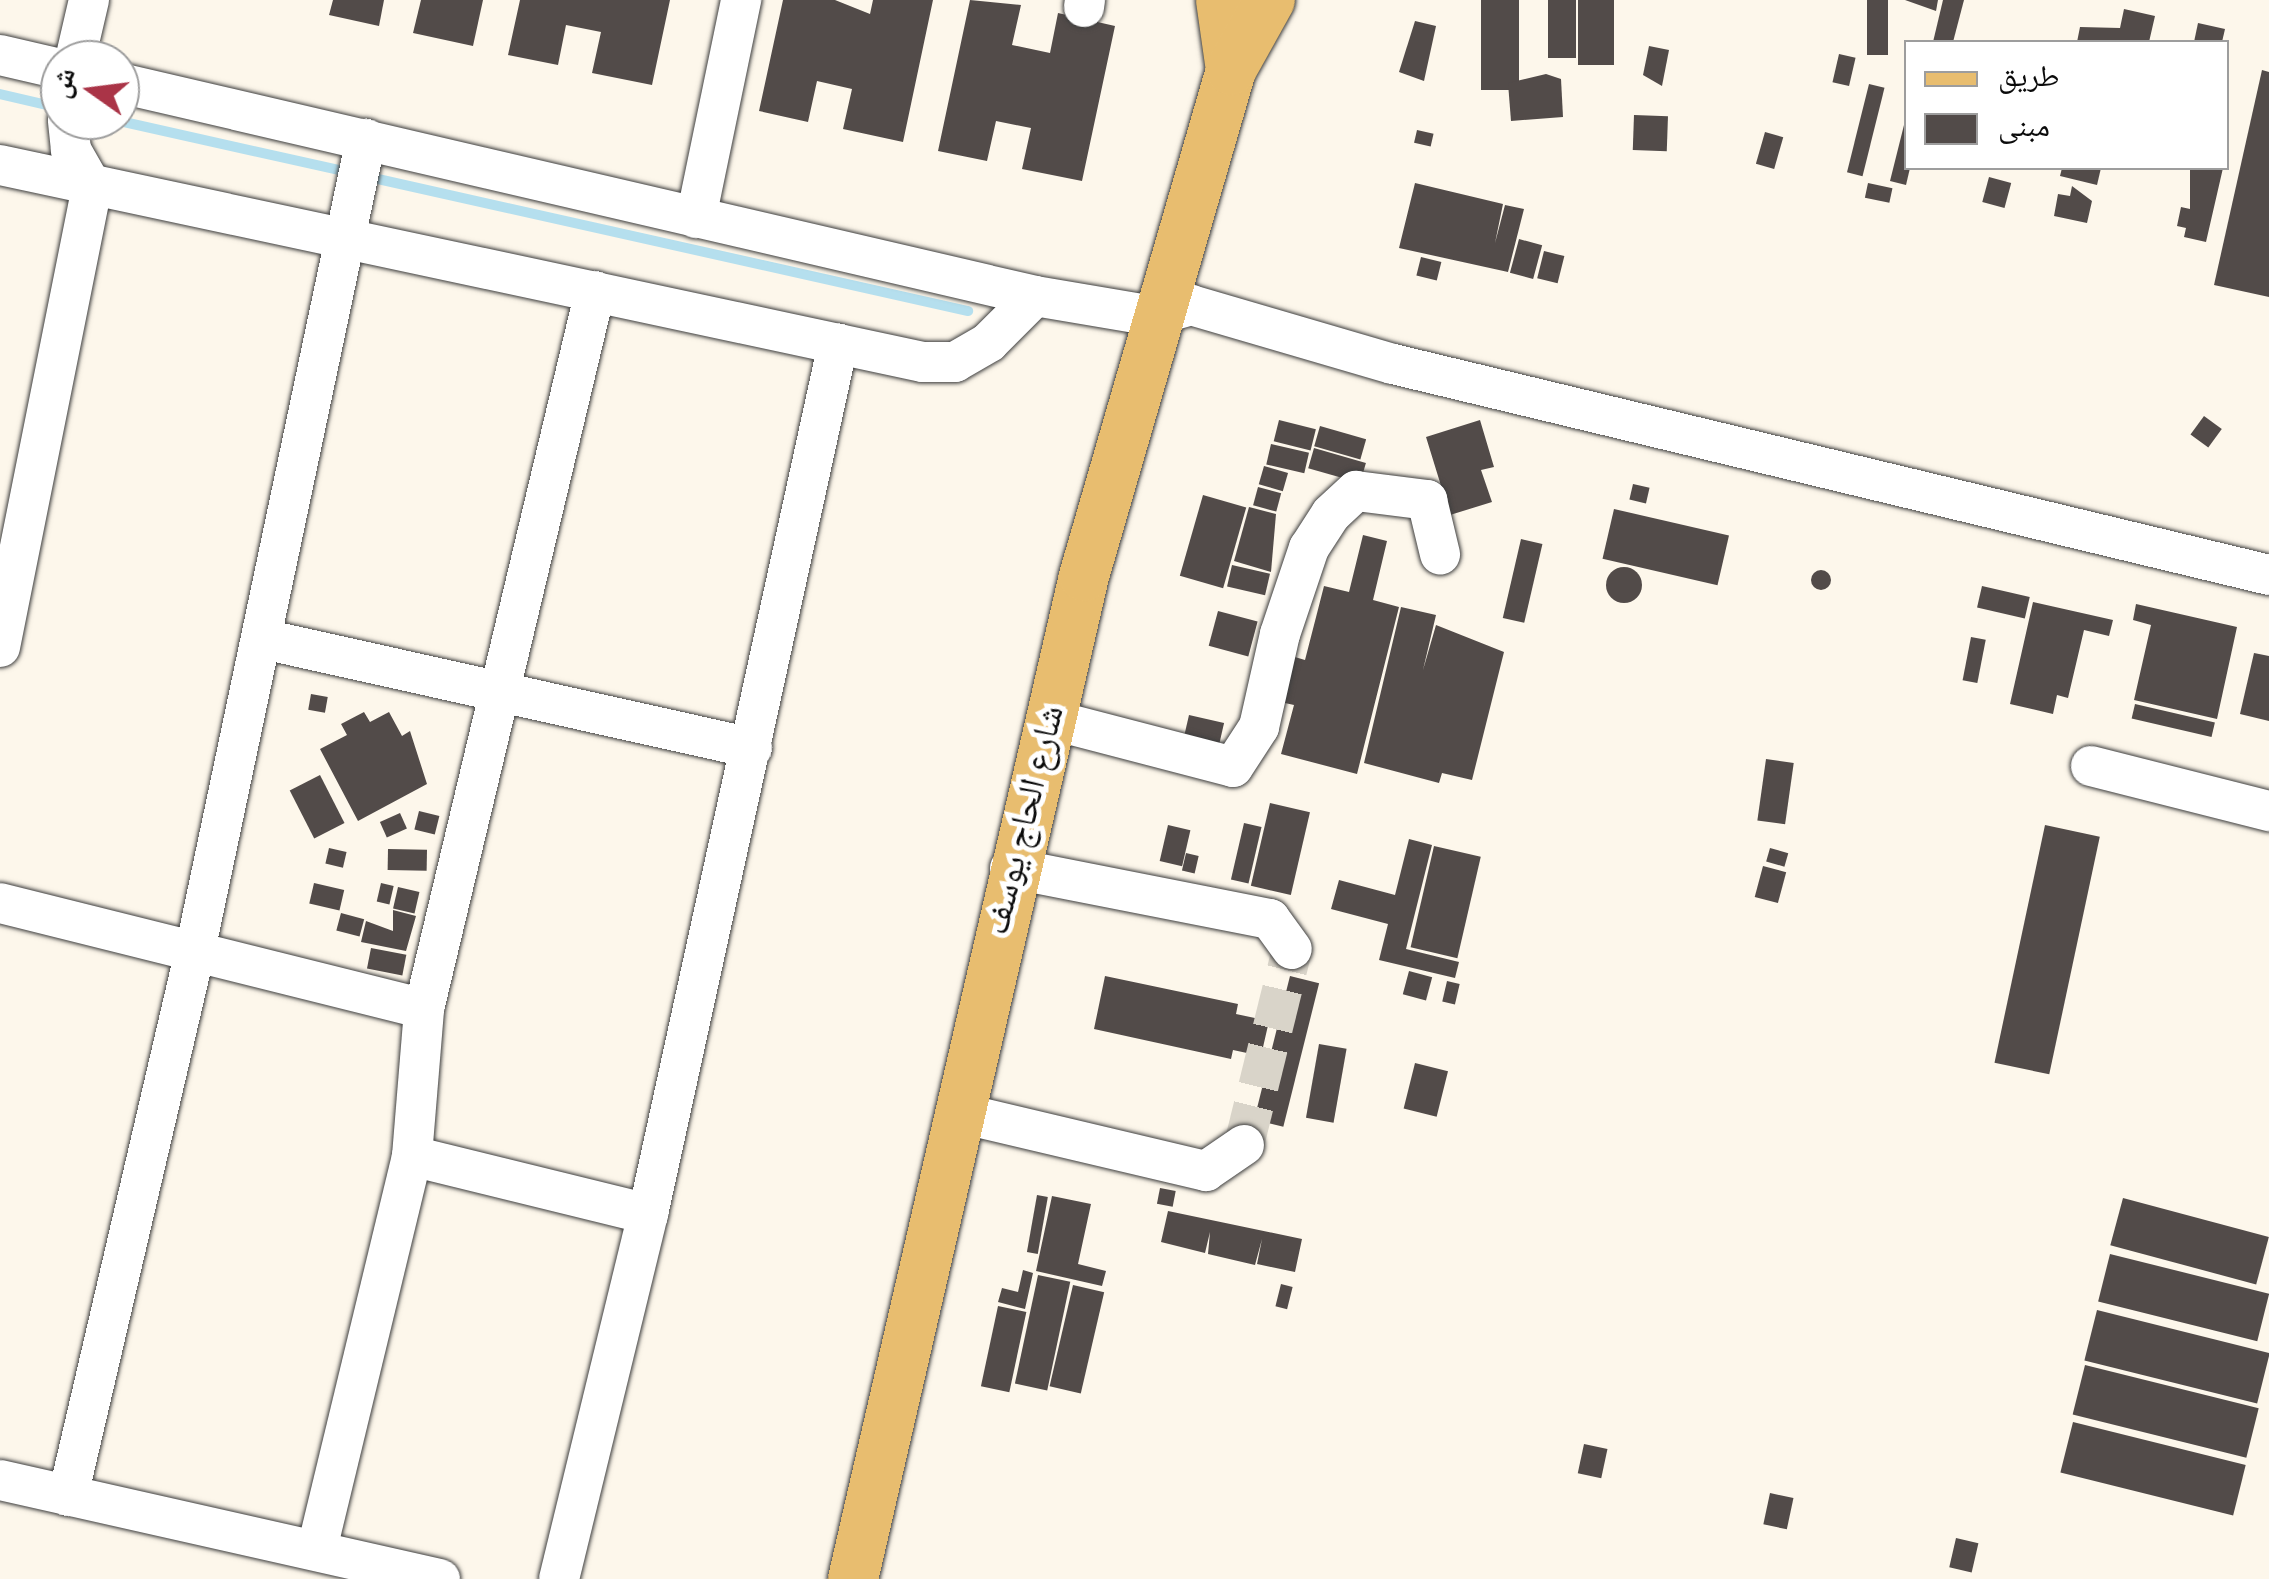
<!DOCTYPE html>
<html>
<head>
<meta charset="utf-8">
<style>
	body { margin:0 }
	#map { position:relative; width:2269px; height:1579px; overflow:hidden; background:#fdf7eb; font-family:"Roboto Serif","Noto Naskh Arabic",serif }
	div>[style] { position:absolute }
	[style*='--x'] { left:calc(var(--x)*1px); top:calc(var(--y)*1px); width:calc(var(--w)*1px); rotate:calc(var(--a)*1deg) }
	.stream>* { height:10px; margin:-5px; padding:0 5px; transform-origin:5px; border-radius:5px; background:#b5dfee }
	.building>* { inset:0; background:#524b49; transform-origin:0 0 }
	.round { border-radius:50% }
	.minor-tunnel>* { height:40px; margin-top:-20px; transform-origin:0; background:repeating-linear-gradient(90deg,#d9d4c9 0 40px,transparent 0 60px) }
	.roads { filter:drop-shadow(0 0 2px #3e3e3e) drop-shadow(0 0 2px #3e3e3e) }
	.minor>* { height:40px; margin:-20px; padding:0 20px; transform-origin:20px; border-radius:20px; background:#fff }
	.major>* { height:50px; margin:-25px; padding:0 25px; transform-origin:25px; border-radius:25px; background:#e8bd6f }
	span { translate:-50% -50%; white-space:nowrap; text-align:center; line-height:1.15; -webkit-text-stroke:10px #fff; paint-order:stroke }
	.street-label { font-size:35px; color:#0b0b0b }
	.legend { position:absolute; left:1904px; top:40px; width:325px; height:130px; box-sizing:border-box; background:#fff; border:2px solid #9d9d9d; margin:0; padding:12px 18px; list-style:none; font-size:30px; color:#0b0b0b }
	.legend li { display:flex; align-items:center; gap:20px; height:50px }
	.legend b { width:50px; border:2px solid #9d9d9d }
	.north { position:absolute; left:40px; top:40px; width:100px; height:100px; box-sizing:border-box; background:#fff; border:2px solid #9d9d9d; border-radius:50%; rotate:284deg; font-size:28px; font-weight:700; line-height:40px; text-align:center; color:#0b0b0b }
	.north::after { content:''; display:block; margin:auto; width:35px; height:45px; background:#aa3447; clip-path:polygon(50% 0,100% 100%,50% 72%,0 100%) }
</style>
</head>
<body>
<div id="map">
	<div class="stream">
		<i style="--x:0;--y:94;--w:62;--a:13.1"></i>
		<i style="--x:115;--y:120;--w:244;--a:12.6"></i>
		<i style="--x:369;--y:177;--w:614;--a:12.61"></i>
	</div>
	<div class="building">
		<i style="clip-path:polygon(333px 0,384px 0,379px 26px,329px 15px)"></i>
		<i style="clip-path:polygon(421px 0,483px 0,473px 46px,413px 33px)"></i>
		<i style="clip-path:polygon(520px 0,670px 0,652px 85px,592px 73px,601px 32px,566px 25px,558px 65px,508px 55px)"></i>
		<i style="clip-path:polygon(783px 0,835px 0,870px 14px,873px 0,933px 0,903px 142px,843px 129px,852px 89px,817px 81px,808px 122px,759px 111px)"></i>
		<i style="clip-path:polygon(970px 0,1021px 5px,1012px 45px,1050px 53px,1058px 13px,1115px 26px,1082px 181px,1022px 169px,1031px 128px,996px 121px,987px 161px,938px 151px)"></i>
		<i style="left:1481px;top:0;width:38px;height:90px"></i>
		<i style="left:1548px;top:0;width:28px;height:58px"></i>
		<i style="left:1578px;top:0;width:36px;height:65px"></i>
		<i style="left:1867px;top:0;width:21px;height:55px"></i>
		<i style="clip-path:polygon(1905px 0,1938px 0,1936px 11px)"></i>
		<i style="clip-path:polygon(1943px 0,1964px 0,1953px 42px,1933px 42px)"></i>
		<i style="clip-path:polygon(2124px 9px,2155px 16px,2149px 42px,2077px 42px,2080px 27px,2120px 28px)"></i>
		<i style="clip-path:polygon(1415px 21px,1436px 26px,1424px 81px,1399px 72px)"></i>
		<i style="clip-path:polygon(2198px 23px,2225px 29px,2222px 42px,2194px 42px)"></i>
		<i style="clip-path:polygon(1649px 46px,1669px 50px,1662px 86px,1643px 75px)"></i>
		<i style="left:1839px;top:54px;width:17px;height:29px;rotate:13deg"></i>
		<i style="clip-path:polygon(2262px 70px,2269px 72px,2269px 297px,2214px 285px)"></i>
		<i style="clip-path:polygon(1546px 74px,1561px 79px,1563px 117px,1511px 121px,1508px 83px)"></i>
		<i style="left:1869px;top:84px;width:16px;height:91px;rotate:14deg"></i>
		<i style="left:1634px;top:115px;width:34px;height:35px;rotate:2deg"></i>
		<i style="clip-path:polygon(1905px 121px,1910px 168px,1906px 185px,1890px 181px)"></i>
		<i style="left:1417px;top:130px;width:17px;height:13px;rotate:13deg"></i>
		<i style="left:1765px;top:132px;width:19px;height:33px;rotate:16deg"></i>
		<i style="clip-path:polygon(2062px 168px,2101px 168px,2097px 185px,2060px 176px)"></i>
		<i style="clip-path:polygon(2190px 168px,2223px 168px,2206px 242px,2184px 237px,2186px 228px,2177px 226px,2181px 207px,2190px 209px)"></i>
		<i style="left:1989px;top:177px;width:23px;height:26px;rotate:15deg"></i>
		<i style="clip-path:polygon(1415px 183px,1503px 204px,1495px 243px,1505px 205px,1524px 209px,1508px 272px,1399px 248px)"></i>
		<i style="left:1868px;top:183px;width:25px;height:15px;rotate:12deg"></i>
		<i style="clip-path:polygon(2072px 186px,2092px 201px,2087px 223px,2054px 216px,2058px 194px,2070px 196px)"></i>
		<i style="left:1519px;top:239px;width:24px;height:35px;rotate:15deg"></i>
		<i style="left:1544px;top:251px;width:21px;height:28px;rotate:14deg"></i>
		<i style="left:1421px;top:257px;width:21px;height:19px;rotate:14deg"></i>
		<i style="left:2204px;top:416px;width:22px;height:23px;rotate:36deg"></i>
		<i style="left:1279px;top:420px;width:38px;height:22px;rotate:14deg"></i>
		<i style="clip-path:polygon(1480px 420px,1494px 467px,1481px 470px,1492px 502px,1450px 515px,1426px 437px)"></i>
		<i style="left:1320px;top:426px;width:48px;height:21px;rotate:16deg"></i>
		<i style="left:1271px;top:444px;width:39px;height:21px;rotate:13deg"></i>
		<i style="left:1314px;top:448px;width:54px;height:21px;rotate:16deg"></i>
		<i style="left:1264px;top:466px;width:25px;height:19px;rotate:16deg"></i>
		<i style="left:1633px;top:484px;width:17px;height:16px;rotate:13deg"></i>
		<i style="left:1258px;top:487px;width:24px;height:19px;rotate:15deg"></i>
		<i style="left:1203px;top:495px;width:45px;height:84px;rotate:16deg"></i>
		<i style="clip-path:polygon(1249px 507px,1276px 514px,1271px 572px,1234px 561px)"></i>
		<i style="left:1614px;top:509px;width:118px;height:51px;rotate:13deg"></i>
		<i style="clip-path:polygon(1363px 535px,1387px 541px,1373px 600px,1399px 607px,1357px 774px,1281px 754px,1294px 705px,1276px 701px,1288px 655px,1305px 660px,1324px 586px,1349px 592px)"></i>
		<i style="left:1521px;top:539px;width:22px;height:81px;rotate:13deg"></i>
		<i style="left:1232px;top:565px;width:39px;height:22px;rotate:13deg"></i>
		<i class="round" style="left:1606px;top:567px;width:36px;height:36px"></i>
		<i class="round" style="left:1811px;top:570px;width:20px;height:20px"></i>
		<i style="left:1982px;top:586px;width:49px;height:22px;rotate:13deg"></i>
		<i style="clip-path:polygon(2033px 602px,2113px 620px,2109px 636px,2084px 630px,2068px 698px,2057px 695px,2053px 714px,2010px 704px)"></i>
		<i style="clip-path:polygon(2136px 604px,2237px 627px,2217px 719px,2134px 700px,2151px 625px,2133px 620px)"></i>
		<i style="clip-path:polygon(1401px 607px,1436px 615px,1423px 670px,1436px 625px,1504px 652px,1472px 780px,1442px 773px,1439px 783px,1364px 763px)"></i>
		<i style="left:1218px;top:611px;width:41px;height:36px;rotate:15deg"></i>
		<i style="left:1971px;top:637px;width:15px;height:44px;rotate:11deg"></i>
		<i style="clip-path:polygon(2254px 653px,2269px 656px,2269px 721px,2240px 714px)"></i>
		<i style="left:311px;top:694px;width:17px;height:16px;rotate:10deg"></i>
		<i style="left:2135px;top:704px;width:82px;height:15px;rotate:13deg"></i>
		<i style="clip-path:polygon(364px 712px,370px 722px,389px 712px,402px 736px,410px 731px,427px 784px,358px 821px,320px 749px,347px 735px,341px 724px)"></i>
		<i style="left:1189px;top:715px;width:36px;height:34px;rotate:13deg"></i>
		<i style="left:1766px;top:759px;width:28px;height:62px;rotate:8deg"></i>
		<i style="left:320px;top:775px;width:54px;height:34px;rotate:63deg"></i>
		<i style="left:1270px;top:803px;width:41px;height:85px;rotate:13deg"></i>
		<i style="left:419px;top:811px;width:21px;height:19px;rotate:14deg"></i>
		<i style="left:400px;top:813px;width:17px;height:22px;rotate:66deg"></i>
		<i style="left:1244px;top:823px;width:18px;height:58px;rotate:13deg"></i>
		<i style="left:1168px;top:825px;width:23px;height:37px;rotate:13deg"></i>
		<i style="left:2045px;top:825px;width:56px;height:243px;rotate:12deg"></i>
		<i style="clip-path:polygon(1409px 839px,1432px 845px,1406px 949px,1459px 962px,1455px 978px,1379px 960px,1388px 924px,1331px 909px,1339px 880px,1395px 895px)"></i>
		<i style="left:1434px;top:846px;width:48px;height:104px;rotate:13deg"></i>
		<i style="left:329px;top:848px;width:18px;height:16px;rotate:13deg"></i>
		<i style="left:1770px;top:848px;width:19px;height:14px;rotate:16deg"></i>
		<i style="left:388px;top:849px;width:39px;height:21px;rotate:1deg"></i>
		<i style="left:1186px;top:853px;width:13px;height:18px;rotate:13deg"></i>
		<i style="left:1763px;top:866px;width:24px;height:32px;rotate:15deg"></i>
		<i style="left:314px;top:883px;width:31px;height:21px;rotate:13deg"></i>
		<i style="left:381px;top:883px;width:13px;height:19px;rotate:13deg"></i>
		<i style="left:398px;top:887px;width:22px;height:22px;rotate:13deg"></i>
		<i style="clip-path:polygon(393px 910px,416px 916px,406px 951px,361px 942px,366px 921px,393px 931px)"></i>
		<i style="left:341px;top:913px;width:24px;height:18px;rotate:15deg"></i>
		<i style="left:371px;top:948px;width:36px;height:21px;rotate:11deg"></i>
		<i style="left:1409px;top:971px;width:24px;height:24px;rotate:15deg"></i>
		<i style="clip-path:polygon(1105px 976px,1238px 1004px,1236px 1014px,1269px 1021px,1261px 1056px,1233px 1050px,1231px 1059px,1094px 1029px)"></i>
		<i style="left:1290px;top:976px;width:30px;height:148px;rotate:14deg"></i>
		<i style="left:1447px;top:981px;width:13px;height:21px;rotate:13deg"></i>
		<i style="left:1319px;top:1044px;width:28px;height:75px;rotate:10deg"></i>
		<i style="left:1415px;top:1063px;width:34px;height:47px;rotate:14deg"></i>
		<i style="left:1160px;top:1188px;width:16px;height:16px;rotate:11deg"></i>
		<i style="left:1037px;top:1195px;width:11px;height:58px;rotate:10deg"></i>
		<i style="clip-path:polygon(1052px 1196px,1091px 1204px,1078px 1264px,1106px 1271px,1102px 1286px,1036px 1271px)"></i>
		<i style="left:2123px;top:1198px;width:151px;height:49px;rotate:15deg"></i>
		<i style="clip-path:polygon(1168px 1211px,1302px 1239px,1295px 1272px,1257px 1264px,1262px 1239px,1255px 1265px,1208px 1254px,1210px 1232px,1205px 1253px,1161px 1242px)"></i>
		<i style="left:2110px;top:1254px;width:164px;height:49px;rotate:14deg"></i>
		<i style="clip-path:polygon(1023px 1270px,1033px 1273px,1025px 1309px,998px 1302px,1002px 1288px,1018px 1292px)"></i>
		<i style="left:1038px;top:1275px;width:33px;height:111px;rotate:12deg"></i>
		<i style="left:1281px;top:1284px;width:12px;height:23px;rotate:14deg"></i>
		<i style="left:1073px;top:1285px;width:32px;height:104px;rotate:13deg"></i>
		<i style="left:998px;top:1306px;width:29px;height:82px;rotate:12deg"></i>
		<i style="left:2097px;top:1310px;width:178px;height:52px;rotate:14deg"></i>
		<i style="left:2085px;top:1365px;width:179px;height:51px;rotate:14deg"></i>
		<i style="left:2073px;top:1422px;width:178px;height:52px;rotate:14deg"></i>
		<i style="left:1584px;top:1444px;width:24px;height:30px;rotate:12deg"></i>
		<i style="left:1770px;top:1493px;width:24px;height:32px;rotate:12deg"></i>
		<i style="left:1956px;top:1538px;width:23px;height:30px;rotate:13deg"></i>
	</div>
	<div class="minor-tunnel">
		<i style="--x:1244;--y:1145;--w:202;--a:-76.2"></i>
	</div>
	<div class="roads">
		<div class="minor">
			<i style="--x:1084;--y:7;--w:7;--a:-82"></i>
			<i style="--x:0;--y:55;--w:62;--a:13.1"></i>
			<i style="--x:75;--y:60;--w:62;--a:-76.9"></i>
			<i style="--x:120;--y:83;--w:939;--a:13.1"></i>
			<i style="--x:1035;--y:296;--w:120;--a:9.6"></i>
			<i style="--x:1153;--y:316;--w:40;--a:-16"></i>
			<i style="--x:1191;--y:305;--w:210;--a:16.3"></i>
			<i style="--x:1393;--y:364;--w:901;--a:13.54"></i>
			<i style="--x:0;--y:165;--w:944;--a:12.05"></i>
			<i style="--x:923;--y:362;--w:32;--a:0"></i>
			<i style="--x:955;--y:362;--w:39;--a:-30"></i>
			<i style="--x:989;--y:342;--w:65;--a:-45"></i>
			<i style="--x:696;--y:218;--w:223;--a:-78.3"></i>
			<i style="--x:263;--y:639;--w:501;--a:12.57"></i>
			<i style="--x:0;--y:647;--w:469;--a:-78.7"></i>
			<i style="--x:92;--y:187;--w:43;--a:-119.6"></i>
			<i style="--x:71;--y:150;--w:30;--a:-96"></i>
			<i style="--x:1049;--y:719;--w:190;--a:14.6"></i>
			<i style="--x:1233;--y:767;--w:48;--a:-57"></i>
			<i style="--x:1259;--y:727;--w:95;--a:-77.3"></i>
			<i style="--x:1280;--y:634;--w:91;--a:-71.4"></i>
			<i style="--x:1309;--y:548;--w:40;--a:-57.1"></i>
			<i style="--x:1331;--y:514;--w:34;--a:-43"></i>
			<i style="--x:1356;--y:491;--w:72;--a:7.2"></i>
			<i style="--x:1427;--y:500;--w:56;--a:76.5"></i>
			<i style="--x:2091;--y:766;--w:184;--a:14.2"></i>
			<i style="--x:1010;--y:868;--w:265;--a:11.1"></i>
			<i style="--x:1270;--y:919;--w:37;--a:54"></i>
			<i style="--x:0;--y:903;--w:437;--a:14"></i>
			<i style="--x:956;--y:1112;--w:257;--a:13.3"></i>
			<i style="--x:1206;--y:1171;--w:46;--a:-34.4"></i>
			<i style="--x:412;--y:1156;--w:243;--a:13.8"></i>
			<i style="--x:0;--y:1480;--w:451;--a:12.7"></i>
			<i style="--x:68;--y:1496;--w:560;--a:-76.88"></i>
			<i style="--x:195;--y:951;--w:830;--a:-78.11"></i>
			<i style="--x:317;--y:1549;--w:404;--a:-76.4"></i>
			<i style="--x:412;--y:1156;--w:147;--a:-85.3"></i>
			<i style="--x:424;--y:1009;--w:738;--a:-76.6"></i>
			<i style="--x:559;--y:1579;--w:376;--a:-76.3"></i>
			<i style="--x:648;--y:1214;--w:891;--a:-77.68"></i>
		</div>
		<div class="major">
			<i style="--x:1221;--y:0;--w:71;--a:81.9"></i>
			<i style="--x:853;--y:1579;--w:1029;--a:-77.03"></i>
			<i style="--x:1084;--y:576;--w:527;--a:-73.8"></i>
			<i style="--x:1231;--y:70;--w:80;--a:-60.9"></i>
		</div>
	</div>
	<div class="street-label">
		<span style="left:1024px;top:820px;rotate:-76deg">شارع الحاج يوسف</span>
	</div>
	<ul class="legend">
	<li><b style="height:12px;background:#e8bd6f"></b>طريق</li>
	<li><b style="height:28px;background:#524b49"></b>مبنى</li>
	</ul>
	<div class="north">ش</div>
</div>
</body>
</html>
